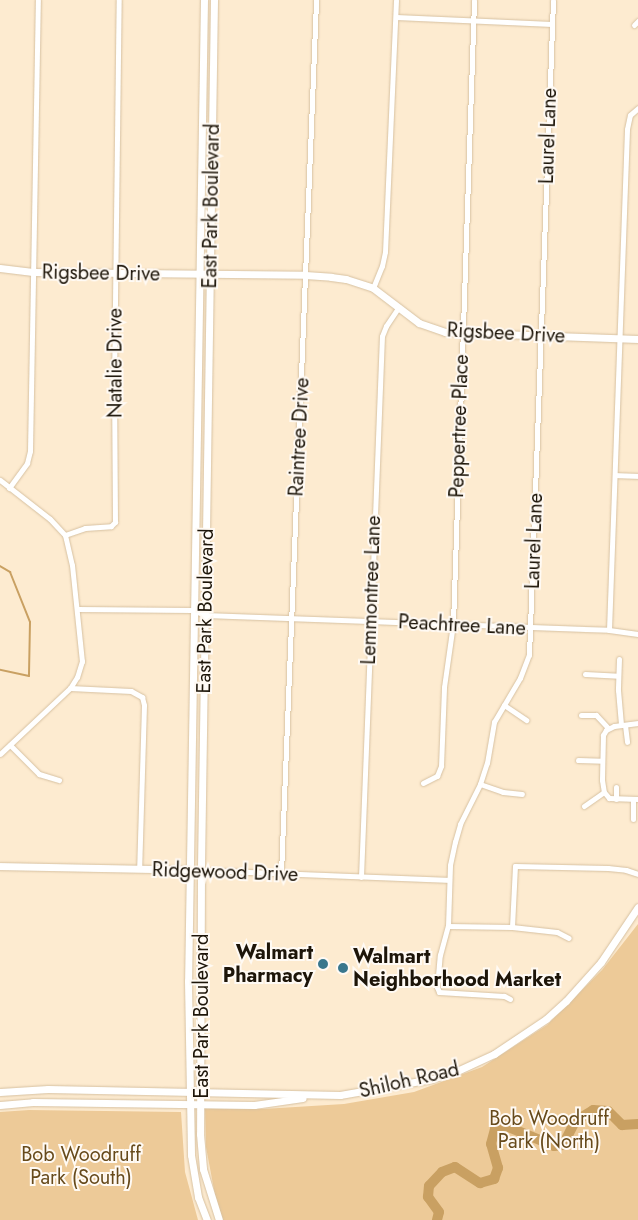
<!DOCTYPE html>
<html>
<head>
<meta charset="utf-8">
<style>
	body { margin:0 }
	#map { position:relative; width:638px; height:1220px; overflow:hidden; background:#fdebd0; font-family:Jost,sans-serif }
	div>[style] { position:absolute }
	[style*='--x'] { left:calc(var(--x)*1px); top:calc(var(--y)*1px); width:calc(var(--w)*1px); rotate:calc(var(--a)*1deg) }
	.green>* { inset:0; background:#edca98 }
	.stream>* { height:2px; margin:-1px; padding:0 1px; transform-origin:1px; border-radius:1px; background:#c9a062 }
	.river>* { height:10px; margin:-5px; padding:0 5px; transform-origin:5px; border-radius:5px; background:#c9a062 }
	.roads { filter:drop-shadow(0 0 1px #d7c1a1) drop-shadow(0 0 1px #d7c1a1) }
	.street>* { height:5px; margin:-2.5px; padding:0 2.5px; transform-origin:2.5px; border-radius:2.5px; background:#fff }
	.secondary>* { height:7px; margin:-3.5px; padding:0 3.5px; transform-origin:3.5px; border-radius:3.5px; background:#fff }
	.dots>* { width:14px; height:14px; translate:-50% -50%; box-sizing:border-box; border:2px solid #fffaf4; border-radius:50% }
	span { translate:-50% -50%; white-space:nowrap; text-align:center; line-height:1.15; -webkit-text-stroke:4px #fffaf4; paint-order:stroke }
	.street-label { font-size:20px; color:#1d1509 }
	.poi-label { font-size:20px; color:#1d1509; font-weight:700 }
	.right { translate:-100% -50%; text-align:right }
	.left { translate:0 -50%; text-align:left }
	.park-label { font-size:20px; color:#674a1b }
</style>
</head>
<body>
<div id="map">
	<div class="green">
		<i style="clip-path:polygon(638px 924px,638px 1220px,223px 1220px,215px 1195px,206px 1147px,205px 1108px,263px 1109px,344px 1104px,414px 1092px,482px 1067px,547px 1025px,602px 970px)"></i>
		<i style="clip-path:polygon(29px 1110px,181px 1112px,185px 1172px,198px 1220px,0 1220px,0 1112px)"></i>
	</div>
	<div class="stream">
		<i style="--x:0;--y:566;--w:12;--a:31"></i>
		<i style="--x:10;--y:572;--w:54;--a:68.2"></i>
		<i style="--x:30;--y:622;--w:54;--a:91.1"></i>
		<i style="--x:29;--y:676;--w:30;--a:-168"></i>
	</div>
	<div class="river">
		<i style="--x:437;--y:1220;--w:8;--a:-76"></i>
		<i style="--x:439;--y:1212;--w:19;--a:-126"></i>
		<i style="--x:428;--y:1197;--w:11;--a:-85"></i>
		<i style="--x:429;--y:1186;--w:19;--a:-47"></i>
		<i style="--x:442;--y:1172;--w:14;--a:-21"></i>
		<i style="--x:455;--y:1167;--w:30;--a:33"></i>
		<i style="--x:480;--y:1183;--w:15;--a:-16"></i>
		<i style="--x:494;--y:1179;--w:12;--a:-70"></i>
		<i style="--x:498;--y:1168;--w:25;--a:-106"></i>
		<i style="--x:491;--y:1144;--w:16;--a:-75"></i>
		<i style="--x:495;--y:1129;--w:11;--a:-15"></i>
		<i style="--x:506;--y:1126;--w:52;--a:22.6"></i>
		<i style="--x:554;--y:1146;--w:9;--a:-6"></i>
		<i style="--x:563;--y:1145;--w:27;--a:-63"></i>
		<i style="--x:575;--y:1121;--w:21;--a:-31"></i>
		<i style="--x:593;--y:1110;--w:15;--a:4"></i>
		<i style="--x:608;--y:1111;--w:20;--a:45"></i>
		<i style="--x:622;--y:1125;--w:16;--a:-4"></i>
	</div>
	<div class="roads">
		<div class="street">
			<i style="--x:396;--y:17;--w:156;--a:2.6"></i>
			<i style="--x:634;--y:25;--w:6;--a:-45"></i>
			<i style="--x:373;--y:288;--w:24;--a:-68"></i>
			<i style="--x:382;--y:266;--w:14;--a:-78"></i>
			<i style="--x:385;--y:252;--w:252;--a:-87.5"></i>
			<i style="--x:615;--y:475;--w:23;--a:2"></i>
			<i style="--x:0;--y:480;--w:63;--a:38"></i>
			<i style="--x:50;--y:519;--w:22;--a:47"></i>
			<i style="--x:65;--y:535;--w:31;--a:77"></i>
			<i style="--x:72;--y:565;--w:97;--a:84.1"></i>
			<i style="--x:82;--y:661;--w:17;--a:107"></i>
			<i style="--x:77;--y:677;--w:13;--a:122"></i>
			<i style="--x:70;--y:688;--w:96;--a:136.7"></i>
			<i style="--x:9;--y:488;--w:31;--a:-54"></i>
			<i style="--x:27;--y:463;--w:12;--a:-76"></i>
			<i style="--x:30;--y:451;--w:451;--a:-89"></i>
			<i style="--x:65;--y:535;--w:21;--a:-19"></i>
			<i style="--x:85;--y:528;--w:26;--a:-4"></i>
			<i style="--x:111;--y:526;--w:6;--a:-45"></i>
			<i style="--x:115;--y:522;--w:138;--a:-90.4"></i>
			<i style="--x:114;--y:384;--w:384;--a:-89.3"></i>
			<i style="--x:77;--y:609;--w:115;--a:0.5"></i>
			<i style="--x:192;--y:610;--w:14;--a:21"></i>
			<i style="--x:205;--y:615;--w:404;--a:2.1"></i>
			<i style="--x:609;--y:630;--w:29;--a:8"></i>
			<i style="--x:609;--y:630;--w:501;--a:-87.94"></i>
			<i style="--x:627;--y:129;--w:14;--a:-78"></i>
			<i style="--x:630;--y:115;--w:11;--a:-41"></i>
			<i style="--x:619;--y:659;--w:31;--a:92"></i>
			<i style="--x:618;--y:690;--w:35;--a:85"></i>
			<i style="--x:585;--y:674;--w:33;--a:3"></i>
			<i style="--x:70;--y:688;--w:61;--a:2.8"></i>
			<i style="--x:131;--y:691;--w:13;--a:29"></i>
			<i style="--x:142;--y:697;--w:8;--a:76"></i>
			<i style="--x:144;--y:705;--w:164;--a:91.7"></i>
			<i style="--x:504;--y:705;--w:27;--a:34"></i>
			<i style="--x:581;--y:715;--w:15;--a:0"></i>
			<i style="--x:596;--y:715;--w:18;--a:47"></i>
			<i style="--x:638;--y:723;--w:24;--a:173"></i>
			<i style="--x:614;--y:726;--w:9;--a:153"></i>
			<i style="--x:606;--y:730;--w:6;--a:121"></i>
			<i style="--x:603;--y:735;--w:45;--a:91.3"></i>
			<i style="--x:602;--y:780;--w:12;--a:81"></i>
			<i style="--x:604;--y:792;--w:8;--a:50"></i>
			<i style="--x:609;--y:798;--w:29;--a:2"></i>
			<i style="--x:625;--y:725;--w:17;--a:83"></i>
			<i style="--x:10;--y:745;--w:41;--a:45"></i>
			<i style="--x:39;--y:774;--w:21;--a:17"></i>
			<i style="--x:578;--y:760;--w:24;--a:2"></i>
			<i style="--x:423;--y:783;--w:16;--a:-27"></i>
			<i style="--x:437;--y:776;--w:11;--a:-68"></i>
			<i style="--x:441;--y:766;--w:79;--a:-87.8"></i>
			<i style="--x:444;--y:687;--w:64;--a:-81.9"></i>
			<i style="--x:453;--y:624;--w:624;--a:-88.07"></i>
			<i style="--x:480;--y:784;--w:24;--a:19"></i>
			<i style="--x:503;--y:792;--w:19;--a:6"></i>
			<i style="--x:616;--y:799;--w:12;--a:-90"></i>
			<i style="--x:584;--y:806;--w:24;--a:-35"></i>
			<i style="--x:633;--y:819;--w:20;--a:-90"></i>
			<i style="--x:201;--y:870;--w:248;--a:2.3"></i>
			<i style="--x:281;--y:873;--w:874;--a:-87.7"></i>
			<i style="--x:361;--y:877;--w:541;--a:-87.78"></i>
			<i style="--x:382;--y:336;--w:11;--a:-68"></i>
			<i style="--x:386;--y:326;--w:23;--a:-56"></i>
			<i style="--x:448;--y:926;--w:64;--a:0.9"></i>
			<i style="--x:512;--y:927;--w:45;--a:6.3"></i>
			<i style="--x:557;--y:932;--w:13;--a:27"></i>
			<i style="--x:512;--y:927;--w:61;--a:-87.2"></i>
			<i style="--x:515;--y:866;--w:93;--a:1.2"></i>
			<i style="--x:608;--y:868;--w:18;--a:6"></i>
			<i style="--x:626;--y:870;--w:13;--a:18"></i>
			<i style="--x:510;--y:999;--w:7;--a:-153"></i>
			<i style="--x:504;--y:996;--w:65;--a:-176.5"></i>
			<i style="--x:439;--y:992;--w:5;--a:-112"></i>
			<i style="--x:437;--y:987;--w:32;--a:-85"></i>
			<i style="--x:440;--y:955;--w:30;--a:-75"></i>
			<i style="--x:448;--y:926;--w:61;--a:-88.1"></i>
			<i style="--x:450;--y:865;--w:24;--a:-78"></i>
			<i style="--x:455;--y:842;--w:19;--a:-74"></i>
			<i style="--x:460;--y:824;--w:45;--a:-63.4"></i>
			<i style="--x:480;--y:784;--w:22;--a:-72"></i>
			<i style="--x:487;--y:763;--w:42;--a:-80.3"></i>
			<i style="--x:494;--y:722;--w:51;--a:-59.4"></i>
			<i style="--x:520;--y:678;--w:25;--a:-69"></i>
			<i style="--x:529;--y:655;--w:655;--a:-87.9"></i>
		</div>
		<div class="secondary">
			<i style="--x:204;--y:0;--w:981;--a:90.93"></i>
			<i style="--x:188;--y:981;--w:174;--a:89"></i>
			<i style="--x:191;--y:1155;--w:43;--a:80.5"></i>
			<i style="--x:198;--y:1197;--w:25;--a:69"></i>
			<i style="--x:214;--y:0;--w:870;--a:90.86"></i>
			<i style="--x:201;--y:870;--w:264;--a:90.2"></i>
			<i style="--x:200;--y:1134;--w:35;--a:85"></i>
			<i style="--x:203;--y:1169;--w:53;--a:72.6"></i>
			<i style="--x:0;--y:268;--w:33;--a:7"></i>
			<i style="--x:33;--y:272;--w:272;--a:0.6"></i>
			<i style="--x:305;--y:275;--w:26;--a:4"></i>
			<i style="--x:331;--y:277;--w:15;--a:8"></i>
			<i style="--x:346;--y:279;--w:28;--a:18"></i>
			<i style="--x:373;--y:288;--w:58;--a:37.3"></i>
			<i style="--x:419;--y:323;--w:28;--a:19"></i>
			<i style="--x:445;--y:332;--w:193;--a:2.1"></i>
			<i style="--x:0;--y:866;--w:201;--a:1.1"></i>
			<i style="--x:0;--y:1092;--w:48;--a:-3.6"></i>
			<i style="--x:48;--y:1089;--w:292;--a:1.2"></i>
			<i style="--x:340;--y:1095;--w:93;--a:-9.9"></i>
			<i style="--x:432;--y:1079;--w:26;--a:-18"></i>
			<i style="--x:457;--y:1071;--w:41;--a:-24.7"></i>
			<i style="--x:494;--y:1054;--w:63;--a:-33.9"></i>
			<i style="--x:546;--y:1019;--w:27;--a:-42"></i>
			<i style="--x:566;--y:1001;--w:52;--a:-48.1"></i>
			<i style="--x:601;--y:962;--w:66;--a:-56.1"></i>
			<i style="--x:0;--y:1105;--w:33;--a:-5"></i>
			<i style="--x:33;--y:1102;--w:221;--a:0.8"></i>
			<i style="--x:254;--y:1105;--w:49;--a:-8.1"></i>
		</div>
	</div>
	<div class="dots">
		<i style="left:323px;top:964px;background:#39778d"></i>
		<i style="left:343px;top:968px;background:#39778d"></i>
	</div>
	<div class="street-label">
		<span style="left:548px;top:136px;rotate:-88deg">Laurel Lane</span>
		<span style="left:211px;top:206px;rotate:-89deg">East Park Boulevard</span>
		<span style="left:101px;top:273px;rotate:1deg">Rigsbee Drive</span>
		<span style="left:506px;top:333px;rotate:3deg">Rigsbee Drive</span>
		<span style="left:115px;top:363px;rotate:-90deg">Natalie Drive</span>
		<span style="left:459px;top:426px;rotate:-88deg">Peppertree Place</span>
		<span style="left:299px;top:437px;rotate:-87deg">Raintree Drive</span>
		<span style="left:534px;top:541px;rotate:-88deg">Laurel Lane</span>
		<span style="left:371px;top:590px;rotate:-88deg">Lemmontree Lane</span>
		<span style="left:205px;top:611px;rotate:-89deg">East Park Boulevard</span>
		<span style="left:462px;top:625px;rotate:3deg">Peachtree Lane</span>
		<span style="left:225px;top:872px;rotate:2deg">Ridgewood Drive</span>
		<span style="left:201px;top:1016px;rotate:-90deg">East Park Boulevard</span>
		<span style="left:409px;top:1080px;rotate:-13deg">Shiloh Road</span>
	</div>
	<div class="poi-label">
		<span class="right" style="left:313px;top:964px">Walmart<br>Pharmacy</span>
		<span class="left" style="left:353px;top:968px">Walmart<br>Neighborhood Market</span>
	</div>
	<div class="park-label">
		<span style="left:549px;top:1130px">Bob Woodruff<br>Park (North)</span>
		<span style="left:81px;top:1166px">Bob Woodruff<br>Park (South)</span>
	</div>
</div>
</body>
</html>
